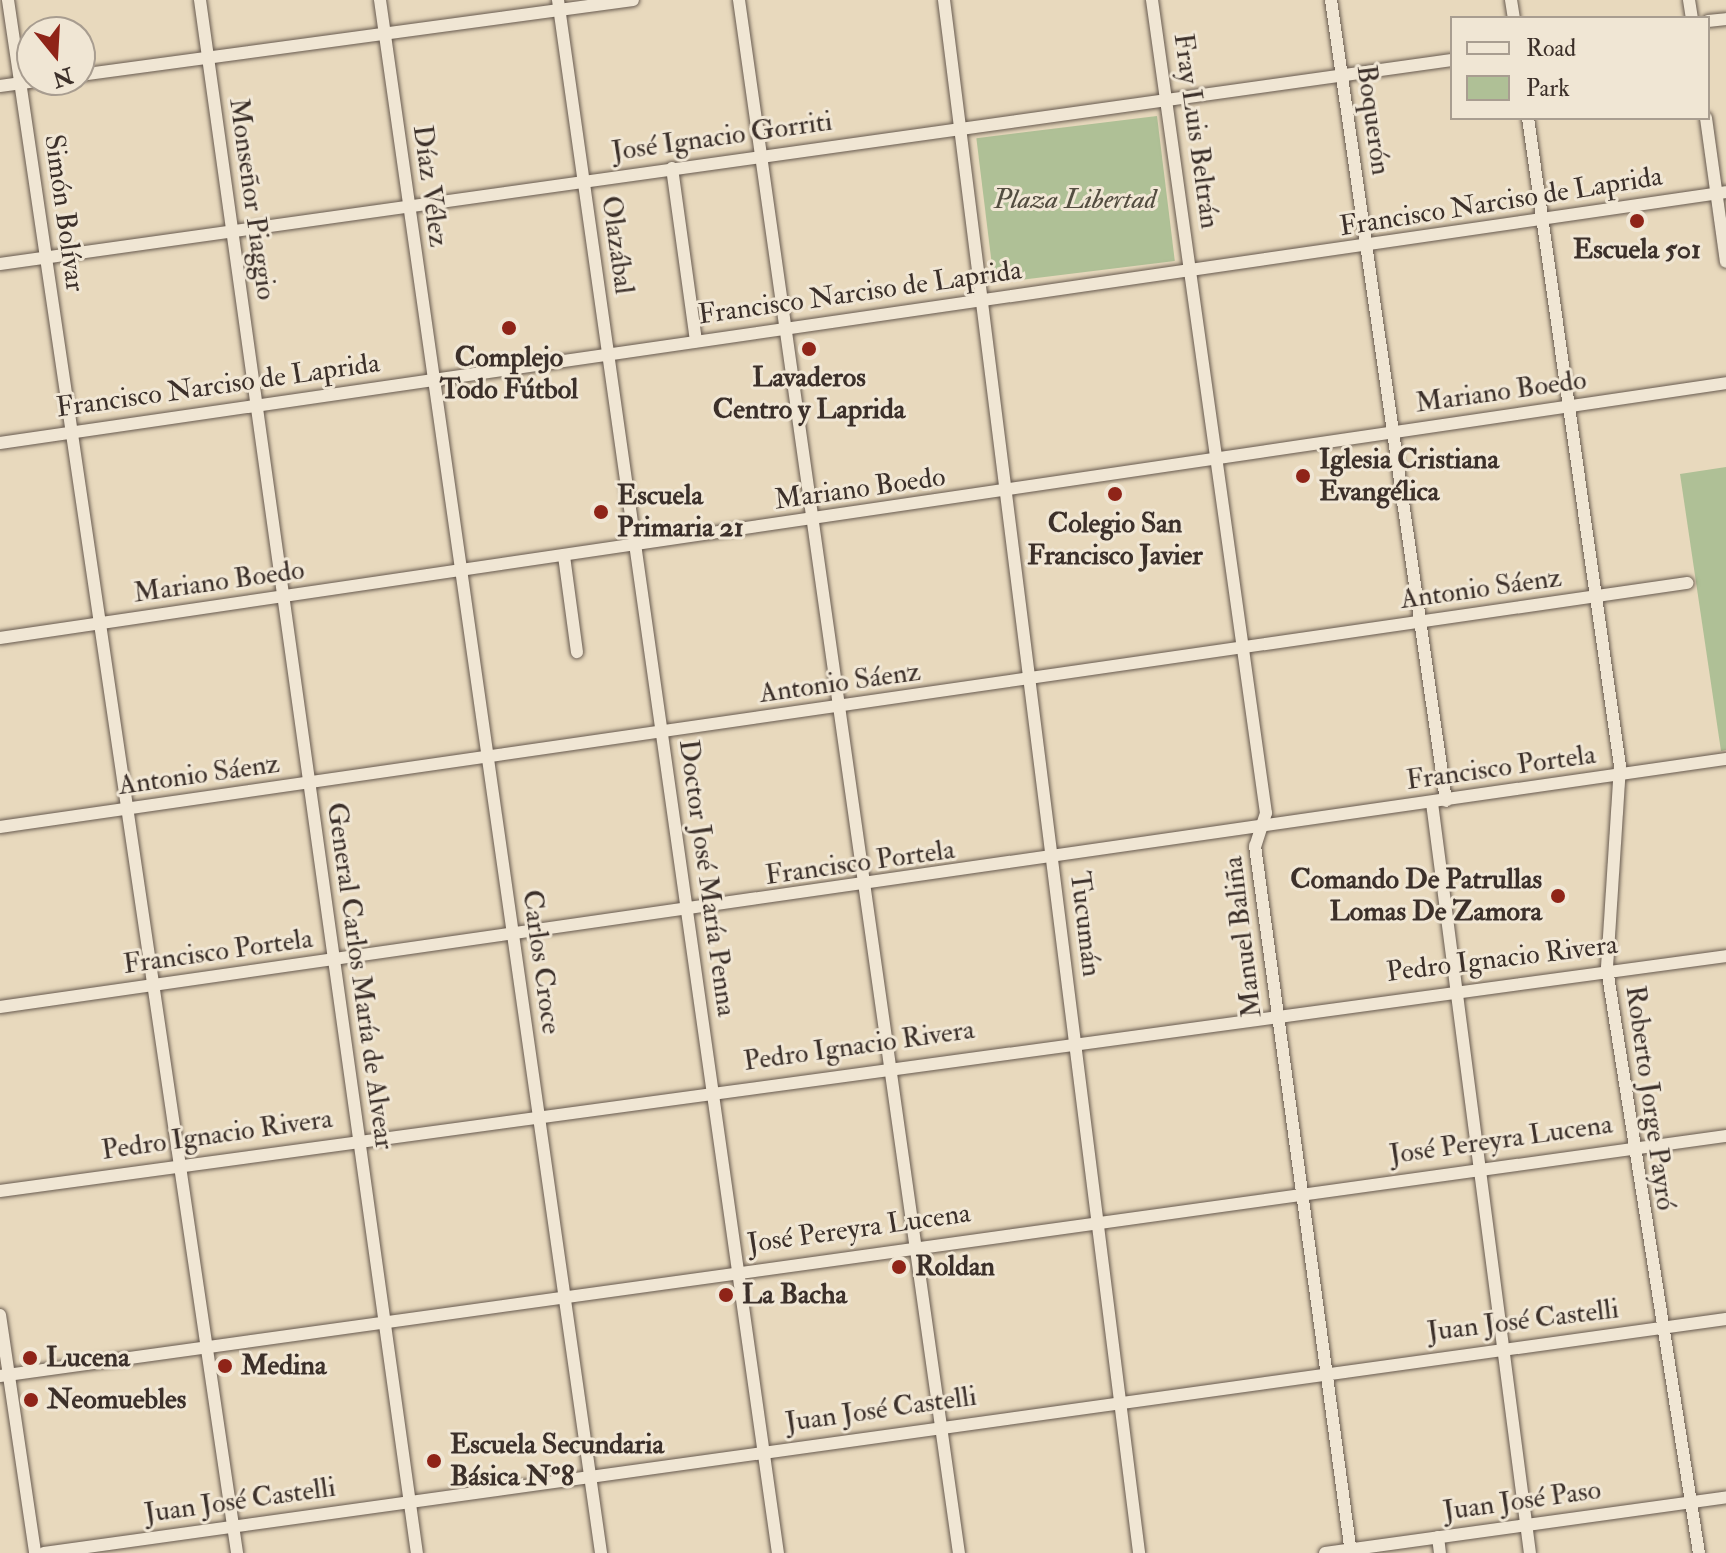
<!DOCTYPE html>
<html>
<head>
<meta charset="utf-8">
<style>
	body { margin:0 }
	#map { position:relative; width:1726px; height:1553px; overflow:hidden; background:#e8d9bd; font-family:"IM FELL Double Pica",serif }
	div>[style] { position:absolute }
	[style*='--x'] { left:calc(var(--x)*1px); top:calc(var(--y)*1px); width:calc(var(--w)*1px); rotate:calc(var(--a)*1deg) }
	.green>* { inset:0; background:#afc096; transform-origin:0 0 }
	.roads { filter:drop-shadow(0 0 2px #675a4f) drop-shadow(0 0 2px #675a4f) }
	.minor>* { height:12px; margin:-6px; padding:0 6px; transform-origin:6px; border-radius:6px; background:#f0e6d4 }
	.dots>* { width:22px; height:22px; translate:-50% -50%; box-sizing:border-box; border:4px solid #f0e6d4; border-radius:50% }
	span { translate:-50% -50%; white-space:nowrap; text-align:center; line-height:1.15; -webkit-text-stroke:6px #f0e6d4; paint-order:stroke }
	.street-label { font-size:28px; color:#3c302a }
	.park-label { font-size:28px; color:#534d40; font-style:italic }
	.poi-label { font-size:28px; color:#3c302a; font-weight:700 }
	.left { translate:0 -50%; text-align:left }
	.right { translate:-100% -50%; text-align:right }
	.legend { position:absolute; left:1450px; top:16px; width:260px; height:104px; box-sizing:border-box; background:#f0e6d4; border:2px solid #a89d90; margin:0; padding:10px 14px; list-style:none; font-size:24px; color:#3c302a }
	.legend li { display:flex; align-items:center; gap:16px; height:40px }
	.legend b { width:40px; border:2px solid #a89d90 }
	.north { position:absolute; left:16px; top:16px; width:80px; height:80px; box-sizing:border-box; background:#f0e6d4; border:2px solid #a89d90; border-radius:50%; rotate:162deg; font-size:22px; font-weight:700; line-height:32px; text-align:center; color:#3c302a }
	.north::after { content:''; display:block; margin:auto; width:28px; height:36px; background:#8f2418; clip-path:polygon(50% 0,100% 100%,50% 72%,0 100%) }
</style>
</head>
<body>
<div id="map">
	<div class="green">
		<i style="left:1157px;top:116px;width:146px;height:182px;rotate:83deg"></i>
		<i style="clip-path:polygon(1726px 467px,1726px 750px,1721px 751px,1680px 474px)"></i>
	</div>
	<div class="roads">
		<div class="minor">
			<i style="--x:8;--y:0;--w:1570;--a:81.61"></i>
			<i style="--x:200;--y:0;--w:1568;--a:82.05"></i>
			<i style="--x:380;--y:0;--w:1569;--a:81.9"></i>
			<i style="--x:558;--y:0;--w:1569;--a:81.94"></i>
			<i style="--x:739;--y:0;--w:1569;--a:81.94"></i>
			<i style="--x:944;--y:0;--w:1565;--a:82.84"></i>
			<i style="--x:1152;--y:0;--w:821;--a:82.02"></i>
			<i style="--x:1266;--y:813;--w:35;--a:108"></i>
			<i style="--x:1255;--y:846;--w:713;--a:82.27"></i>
			<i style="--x:1331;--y:0;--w:809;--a:81.83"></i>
			<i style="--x:1511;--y:0;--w:18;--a:81"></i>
			<i style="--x:1689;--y:0;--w:18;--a:81"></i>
			<i style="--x:1708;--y:21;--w:18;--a:-6"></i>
			<i style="--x:80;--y:75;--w:558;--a:-7.72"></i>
			<i style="--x:0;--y:86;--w:44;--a:-7.8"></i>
			<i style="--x:1528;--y:118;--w:654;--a:81.92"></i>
			<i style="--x:1620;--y:766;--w:203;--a:93.7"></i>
			<i style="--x:1607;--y:969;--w:591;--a:81.05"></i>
			<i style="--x:1706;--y:118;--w:145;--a:82.1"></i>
			<i style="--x:672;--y:168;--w:175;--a:82.1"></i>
			<i style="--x:0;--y:264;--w:1466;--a:-8"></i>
			<i style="--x:0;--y:443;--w:1744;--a:-8.27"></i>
			<i style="--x:564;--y:556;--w:97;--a:82.3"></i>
			<i style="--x:0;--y:638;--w:1745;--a:-8.4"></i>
			<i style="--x:1432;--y:803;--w:756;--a:82.56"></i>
			<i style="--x:0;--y:827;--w:1705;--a:-8.23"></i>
			<i style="--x:0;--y:1007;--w:1744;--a:-8.18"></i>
			<i style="--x:0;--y:1191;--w:1742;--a:-7.75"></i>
			<i style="--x:0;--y:1315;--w:241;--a:81.6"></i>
			<i style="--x:0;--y:1376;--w:1743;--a:-7.92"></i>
			<i style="--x:1438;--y:1537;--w:16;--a:83"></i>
			<i style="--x:44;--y:1553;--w:1698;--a:-7.92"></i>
			<i style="--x:1325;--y:1553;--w:405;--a:-7.9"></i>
		</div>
	</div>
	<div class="dots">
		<i style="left:1637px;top:221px;background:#8f2418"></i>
		<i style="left:509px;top:328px;background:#8f2418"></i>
		<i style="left:809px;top:349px;background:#8f2418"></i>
		<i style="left:1303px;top:476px;background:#8f2418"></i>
		<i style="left:1115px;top:494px;background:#8f2418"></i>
		<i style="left:601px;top:512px;background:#8f2418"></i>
		<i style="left:1558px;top:896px;background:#8f2418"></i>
		<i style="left:899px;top:1267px;background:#8f2418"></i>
		<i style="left:726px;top:1295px;background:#8f2418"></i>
		<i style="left:30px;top:1358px;background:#8f2418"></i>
		<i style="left:225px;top:1366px;background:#8f2418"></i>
		<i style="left:31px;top:1400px;background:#8f2418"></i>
		<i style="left:434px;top:1461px;background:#8f2418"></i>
	</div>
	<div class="street-label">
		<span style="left:1373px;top:120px;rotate:82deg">Boquerón</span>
		<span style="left:1196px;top:131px;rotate:82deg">Fray Luis Beltrán</span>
		<span style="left:722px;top:137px;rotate:-8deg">José Ignacio Gorriti</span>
		<span style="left:430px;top:186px;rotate:82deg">Díaz Vélez</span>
		<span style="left:252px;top:199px;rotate:82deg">Monseñor Piaggio</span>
		<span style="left:1501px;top:202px;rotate:-9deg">Francisco Narciso de Laprida</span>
		<span style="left:64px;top:213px;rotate:82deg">Simón Bolívar</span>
		<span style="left:617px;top:245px;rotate:82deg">Olazábal</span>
		<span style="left:860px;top:293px;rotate:-8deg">Francisco Narciso de Laprida</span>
		<span style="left:218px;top:386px;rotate:-8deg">Francisco Narciso de Laprida</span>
		<span style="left:1501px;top:392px;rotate:-8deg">Mariano Boedo</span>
		<span style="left:860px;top:489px;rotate:-8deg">Mariano Boedo</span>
		<span style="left:219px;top:582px;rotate:-8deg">Mariano Boedo</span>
		<span style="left:1481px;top:589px;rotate:-8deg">Antonio Sáenz</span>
		<span style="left:840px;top:683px;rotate:-8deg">Antonio Sáenz</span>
		<span style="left:1501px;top:768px;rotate:-8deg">Francisco Portela</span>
		<span style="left:199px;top:775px;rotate:-8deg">Antonio Sáenz</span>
		<span style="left:860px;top:863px;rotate:-8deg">Francisco Portela</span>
		<span style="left:707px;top:878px;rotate:82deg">Doctor José María Penna</span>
		<span style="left:1085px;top:924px;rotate:83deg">Tucumán</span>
		<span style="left:1243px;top:937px;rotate:-97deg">Manuel Baliña</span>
		<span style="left:218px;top:952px;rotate:-8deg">Francisco Portela</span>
		<span style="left:1502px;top:959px;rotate:-7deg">Pedro Ignacio Rivera</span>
		<span style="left:541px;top:962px;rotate:82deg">Carlos Croce</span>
		<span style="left:360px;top:976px;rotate:82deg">General Carlos María de Alvear</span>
		<span style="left:859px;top:1046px;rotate:-8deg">Pedro Ignacio Rivera</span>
		<span style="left:1650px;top:1098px;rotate:82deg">Roberto Jorge Payró</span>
		<span style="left:217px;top:1135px;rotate:-8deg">Pedro Ignacio Rivera</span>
		<span style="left:1501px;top:1140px;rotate:-8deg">José Pereyra Lucena</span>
		<span style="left:859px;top:1229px;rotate:-8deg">José Pereyra Lucena</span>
		<span style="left:1523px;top:1321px;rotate:-7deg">Juan José Castelli</span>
		<span style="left:881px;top:1410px;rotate:-8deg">Juan José Castelli</span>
		<span style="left:240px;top:1501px;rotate:-8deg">Juan José Castelli</span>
		<span style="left:1522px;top:1501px;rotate:-8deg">Juan José Paso</span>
	</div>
	<div class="park-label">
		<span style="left:1075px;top:200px">Plaza Libertad</span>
	</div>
	<div class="poi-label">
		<span style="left:1637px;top:250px">Escuela 501</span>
		<span style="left:509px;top:374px">Complejo<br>Todo Fútbol</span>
		<span style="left:809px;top:394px">Lavaderos<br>Centro y Laprida</span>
		<span class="left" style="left:1319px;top:476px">Iglesia Cristiana<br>Evangélica</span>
		<span class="left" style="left:617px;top:512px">Escuela<br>Primaria 21</span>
		<span style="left:1115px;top:540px">Colegio San<br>Francisco Javier</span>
		<span class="right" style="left:1542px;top:896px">Comando De Patrullas<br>Lomas De Zamora</span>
		<span class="left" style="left:915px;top:1267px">Roldan</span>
		<span class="left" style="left:742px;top:1295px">La Bacha</span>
		<span class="left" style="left:46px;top:1358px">Lucena</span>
		<span class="left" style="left:241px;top:1366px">Medina</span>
		<span class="left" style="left:47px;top:1400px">Neomuebles</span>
		<span class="left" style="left:450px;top:1461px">Escuela Secundaria<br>Básica Nº8</span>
	</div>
	<ul class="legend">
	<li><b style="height:10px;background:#f0e6d4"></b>Road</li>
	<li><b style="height:22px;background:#afc096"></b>Park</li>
	</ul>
	<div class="north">N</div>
</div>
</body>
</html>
